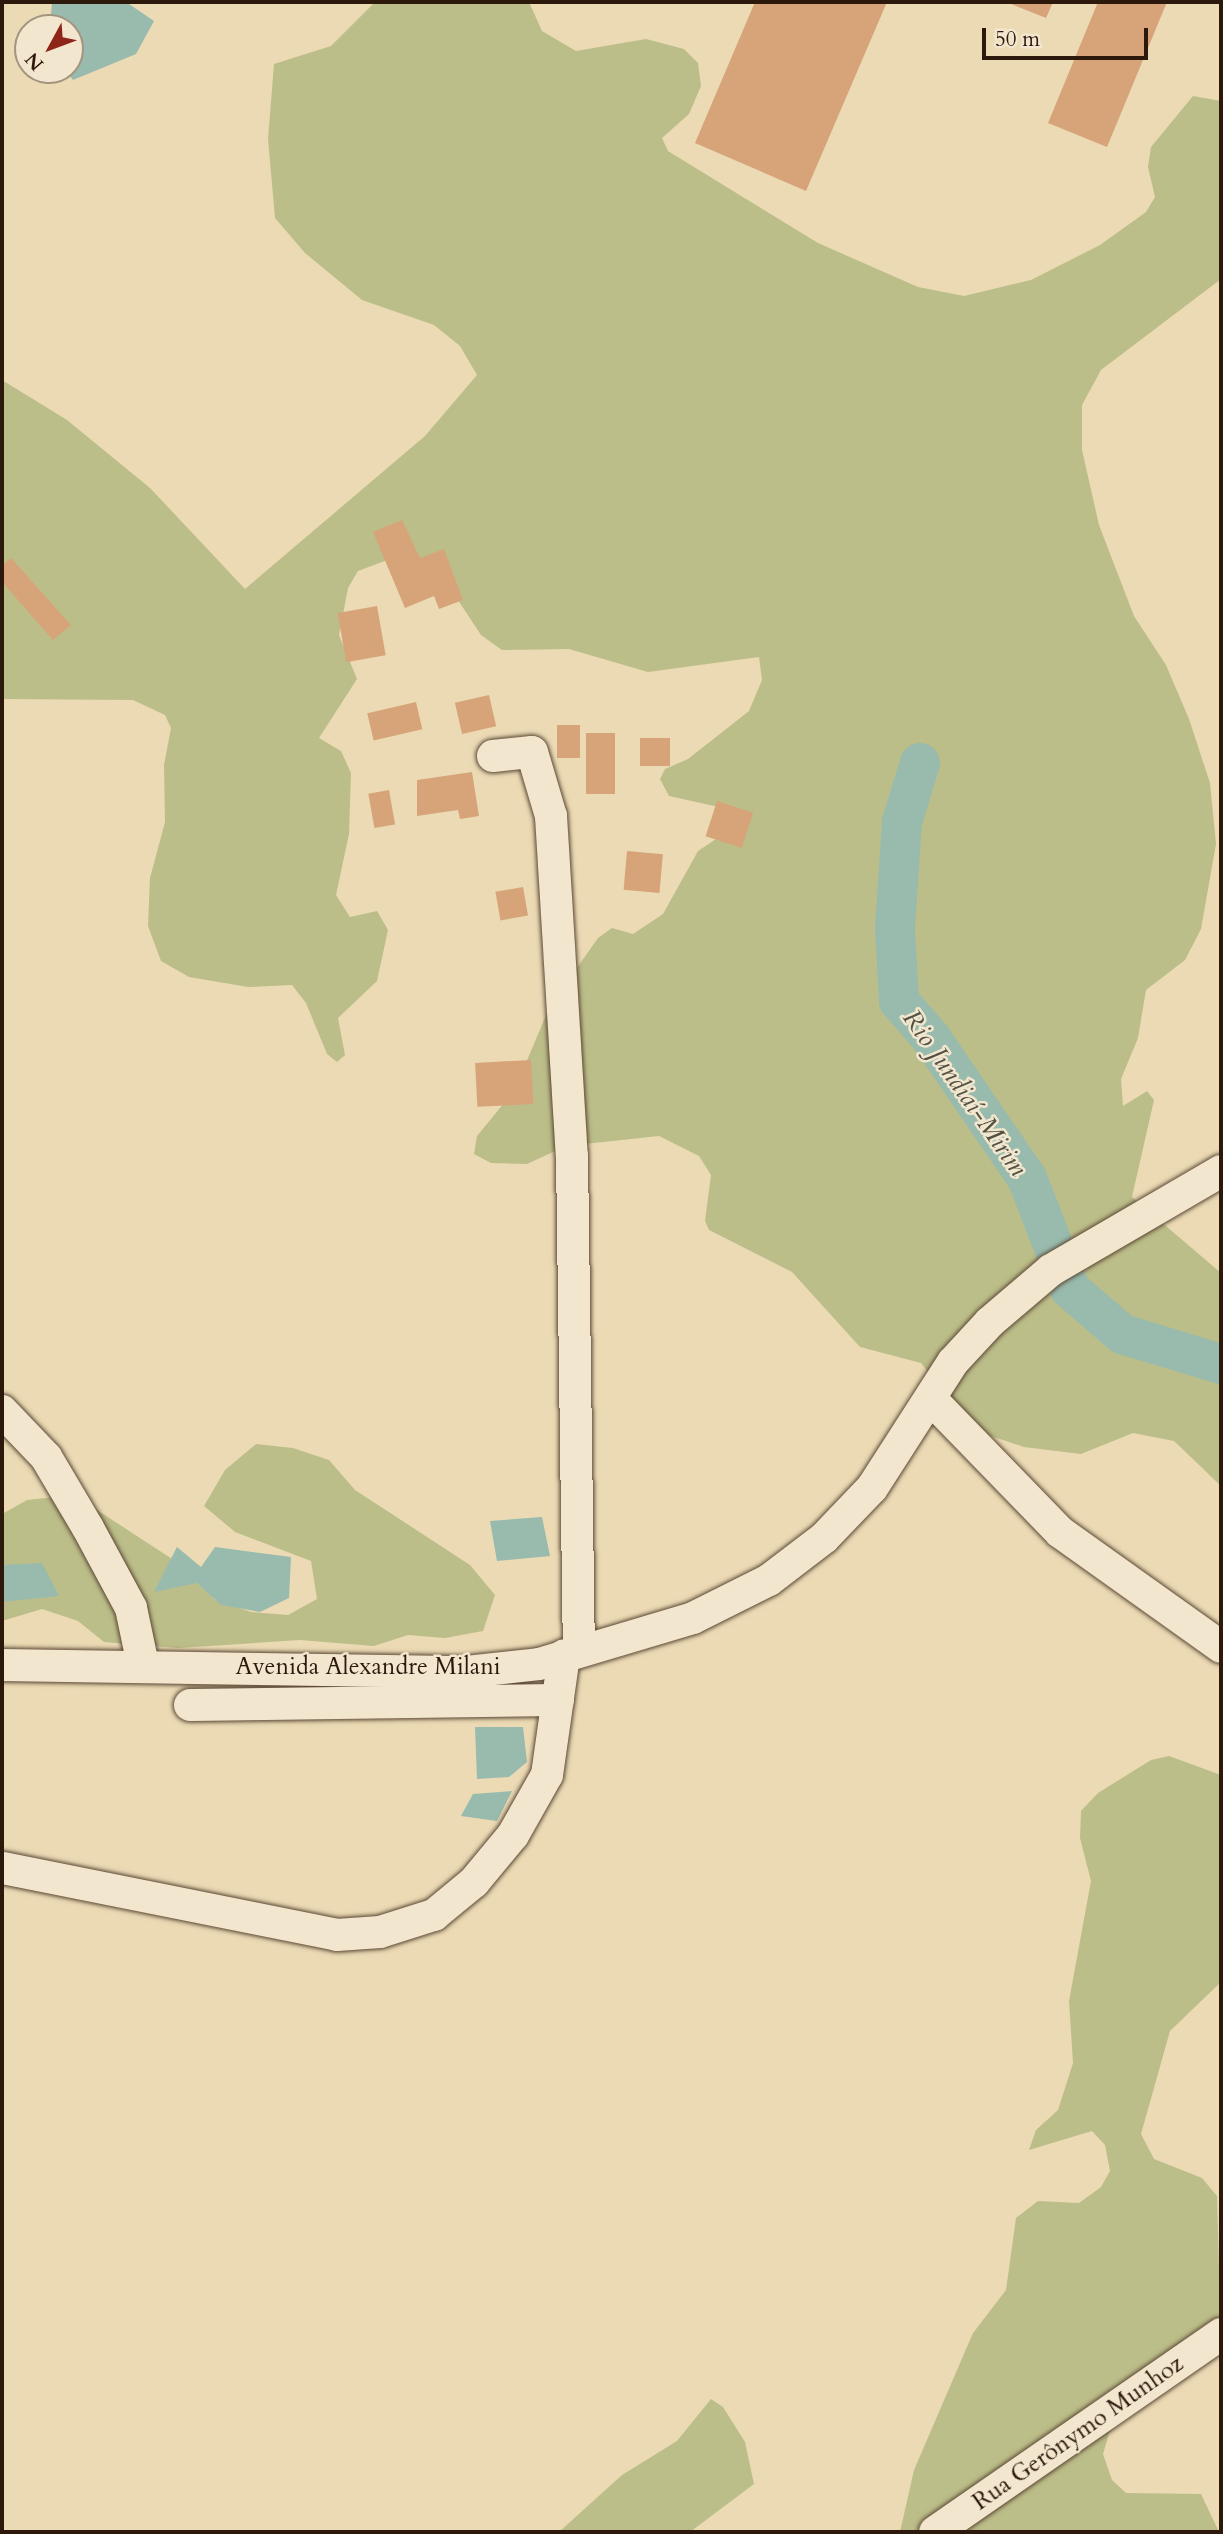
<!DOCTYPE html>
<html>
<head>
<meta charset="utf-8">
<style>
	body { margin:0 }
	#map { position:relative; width:1223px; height:2534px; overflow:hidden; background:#ebdab4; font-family:Cardo,serif }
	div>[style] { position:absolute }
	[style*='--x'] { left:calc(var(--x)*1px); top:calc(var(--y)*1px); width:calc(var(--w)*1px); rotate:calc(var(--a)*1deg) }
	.green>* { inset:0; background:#bcbe89 }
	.water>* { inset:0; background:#98bbad }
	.river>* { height:40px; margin:-20px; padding:0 20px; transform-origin:20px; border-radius:20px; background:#98bbad }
	.building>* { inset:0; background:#d7a479; transform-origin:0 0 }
	.roads { filter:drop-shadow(0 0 2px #5c4836) drop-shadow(0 0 2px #5c4836) }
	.minor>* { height:32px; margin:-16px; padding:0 16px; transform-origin:16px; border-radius:16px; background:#f2e7ce }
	span { translate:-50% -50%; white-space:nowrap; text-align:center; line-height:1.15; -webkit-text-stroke:5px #f2e7ce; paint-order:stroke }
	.street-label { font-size:24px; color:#2d180c }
	.water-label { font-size:26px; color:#525144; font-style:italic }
	.frame { position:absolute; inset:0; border:4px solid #2d180c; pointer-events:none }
	.north { position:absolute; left:14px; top:14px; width:70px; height:70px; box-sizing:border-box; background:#f2e7ce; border:2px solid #a39480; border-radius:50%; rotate:229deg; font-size:19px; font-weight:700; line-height:28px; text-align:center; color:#2d180c }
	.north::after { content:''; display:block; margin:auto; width:24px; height:32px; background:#8f2418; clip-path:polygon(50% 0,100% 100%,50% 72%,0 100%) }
	.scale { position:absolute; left:982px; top:28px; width:166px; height:32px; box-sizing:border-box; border:4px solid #2d180c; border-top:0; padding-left:9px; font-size:21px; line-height:24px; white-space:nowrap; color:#2d180c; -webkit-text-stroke:5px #f2e7ce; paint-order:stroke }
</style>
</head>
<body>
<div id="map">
	<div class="green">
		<i style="clip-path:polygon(375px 2px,529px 2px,542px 31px,576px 51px,646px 39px,684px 49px,698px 63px,701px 86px,689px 114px,662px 138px,668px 151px,818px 243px,918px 287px,964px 296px,1031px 280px,1100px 245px,1146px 212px,1155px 197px,1148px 167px,1151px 147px,1193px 96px,1221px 101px,1221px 279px,1101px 370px,1082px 405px,1082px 450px,1099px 525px,1134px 616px,1166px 665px,1189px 719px,1210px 783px,1216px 844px,1201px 929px,1185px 960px,1146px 990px,1138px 1038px,1121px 1079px,1123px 1106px,1147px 1091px,1154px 1100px,1132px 1197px,1221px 1273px,1221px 1486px,1174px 1441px,1133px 1433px,1081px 1454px,1024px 1447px,973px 1430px,921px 1363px,860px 1347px,792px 1272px,709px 1230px,705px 1221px,711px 1175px,699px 1156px,659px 1136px,566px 1146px,527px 1164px,491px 1163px,474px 1154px,477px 1136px,514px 1091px,550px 1006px,598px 938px,612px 928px,633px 934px,663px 914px,698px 851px,731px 829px,728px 809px,669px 796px,660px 779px,665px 769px,688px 759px,749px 711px,762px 680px,759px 657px,648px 672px,569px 649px,502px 650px,481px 635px,454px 594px,390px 559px,358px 571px,348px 588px,339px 635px,357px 679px,319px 738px,341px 751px,351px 773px,349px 834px,336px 895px,350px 917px,377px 911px,388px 930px,377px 981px,338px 1018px,345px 1055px,337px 1062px,327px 1054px,306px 1003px,292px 985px,248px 987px,189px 977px,161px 961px,148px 926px,150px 878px,165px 822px,164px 765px,171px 728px,165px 715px,133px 700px,2px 699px,2px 380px,67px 420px,150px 488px,245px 589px,425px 436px,477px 375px,460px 346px,434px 325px,362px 300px,305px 253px,275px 218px,268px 139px,274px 64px,331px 46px)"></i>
		<i style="clip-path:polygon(256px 1444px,293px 1448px,329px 1460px,355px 1490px,470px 1565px,495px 1595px,483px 1631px,445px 1638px,408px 1635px,374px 1646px,300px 1640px,178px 1648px,104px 1642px,78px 1621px,42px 1609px,2px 1621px,2px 1514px,27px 1500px,74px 1495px,189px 1570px,215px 1600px,251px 1612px,288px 1615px,317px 1599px,311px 1561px,235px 1532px,204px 1506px,225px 1470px)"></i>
		<i style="clip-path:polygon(1169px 1756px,1221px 1775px,1221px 1982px,1170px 2031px,1141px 2134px,1154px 2159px,1202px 2178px,1217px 2196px,1221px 2336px,1111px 2427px,1103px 2454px,1112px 2480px,1126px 2493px,1201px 2494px,1219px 2532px,900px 2532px,914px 2470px,973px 2333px,1006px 2290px,1016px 2218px,1038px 2201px,1079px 2203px,1101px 2187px,1110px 2171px,1105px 2145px,1092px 2131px,1029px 2150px,1036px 2130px,1058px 2110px,1073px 2063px,1069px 2001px,1091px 1881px,1080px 1838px,1081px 1811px,1098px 1793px,1151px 1760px)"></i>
		<i style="clip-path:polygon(711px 2399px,723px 2407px,745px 2442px,754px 2484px,690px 2532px,559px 2532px,622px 2475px,677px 2441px)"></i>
	</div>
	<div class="water">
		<i style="clip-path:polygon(52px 2px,126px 2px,154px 21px,136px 54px,73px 80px,65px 70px,70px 70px,70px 28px,50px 28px)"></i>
		<i style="clip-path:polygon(542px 1517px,550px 1556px,497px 1561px,490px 1521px)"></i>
		<i style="clip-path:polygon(177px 1547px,201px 1567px,215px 1547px,291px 1557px,289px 1598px,260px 1612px,221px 1605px,197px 1583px,154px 1592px)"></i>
		<i style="clip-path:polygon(42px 1563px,59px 1596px,2px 1602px,2px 1565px)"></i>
		<i style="clip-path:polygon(475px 1727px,523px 1727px,527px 1762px,509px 1777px,477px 1779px)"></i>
		<i style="clip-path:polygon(512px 1791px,497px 1821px,461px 1816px,473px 1794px)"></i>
	</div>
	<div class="river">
		<i style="--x:920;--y:763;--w:62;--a:107"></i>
		<i style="--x:902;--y:822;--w:106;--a:93.8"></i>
		<i style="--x:895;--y:928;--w:73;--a:86.9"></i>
		<i style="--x:899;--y:1001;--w:49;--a:49.1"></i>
		<i style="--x:931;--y:1038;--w:170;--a:55.6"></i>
		<i style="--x:1027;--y:1178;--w:119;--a:68.8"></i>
		<i style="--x:1070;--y:1289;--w:69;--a:40.9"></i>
		<i style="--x:1122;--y:1334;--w:103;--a:16.9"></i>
	</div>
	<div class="building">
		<i style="clip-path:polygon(755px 2px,887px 2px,806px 191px,695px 143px)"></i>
		<i style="clip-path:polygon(1006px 2px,1053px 2px,1046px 18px)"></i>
		<i style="clip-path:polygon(1098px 2px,1167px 2px,1107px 147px,1048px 123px)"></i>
		<i style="clip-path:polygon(402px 520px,420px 558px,444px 549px,463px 600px,439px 609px,434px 596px,405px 608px,373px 532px)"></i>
		<i style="clip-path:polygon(11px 558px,71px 625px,53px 640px,2px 582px,2px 566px)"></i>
		<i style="left:377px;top:606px;width:50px;height:40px;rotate:80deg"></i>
		<i style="left:489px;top:695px;width:32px;height:35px;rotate:77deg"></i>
		<i style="left:416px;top:702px;width:28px;height:50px;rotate:77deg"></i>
		<i style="left:557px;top:725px;width:23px;height:33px"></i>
		<i style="left:586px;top:733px;width:29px;height:61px"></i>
		<i style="left:640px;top:738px;width:30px;height:28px"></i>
		<i style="clip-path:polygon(472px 772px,479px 816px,460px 819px,458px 810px,417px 816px,417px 780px)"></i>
		<i style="left:389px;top:790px;width:35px;height:21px;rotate:80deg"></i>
		<i style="left:717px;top:801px;width:38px;height:37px;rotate:18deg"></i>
		<i style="left:627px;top:851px;width:36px;height:39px;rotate:5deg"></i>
		<i style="left:523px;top:887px;width:29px;height:28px;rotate:80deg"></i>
		<i style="left:531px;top:1060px;width:44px;height:56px;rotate:87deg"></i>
	</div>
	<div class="roads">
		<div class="minor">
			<i style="--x:493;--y:756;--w:39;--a:-6"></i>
			<i style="--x:532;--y:752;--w:67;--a:73.5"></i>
			<i style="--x:551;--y:816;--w:341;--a:86.5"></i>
			<i style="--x:572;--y:1156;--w:494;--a:89.2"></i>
			<i style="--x:933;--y:1401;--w:182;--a:45.9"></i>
			<i style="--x:1060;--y:1532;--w:198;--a:35.5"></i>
			<i style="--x:2;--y:1411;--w:64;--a:46.3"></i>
			<i style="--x:46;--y:1457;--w:82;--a:59.4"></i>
			<i style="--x:88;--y:1528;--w:91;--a:61.7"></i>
			<i style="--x:131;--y:1608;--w:58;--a:78.1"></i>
			<i style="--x:2;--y:1665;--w:465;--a:0.9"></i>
			<i style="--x:467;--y:1672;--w:72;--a:-6.3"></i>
			<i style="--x:539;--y:1664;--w:161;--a:-16.6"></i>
			<i style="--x:693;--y:1618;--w:85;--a:-26.6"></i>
			<i style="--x:769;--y:1580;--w:69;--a:-37.4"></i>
			<i style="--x:824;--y:1538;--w:69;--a:-46.2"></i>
			<i style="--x:872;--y:1488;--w:150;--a:-57.3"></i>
			<i style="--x:953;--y:1362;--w:54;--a:-47.2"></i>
			<i style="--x:990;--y:1322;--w:80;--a:-40.4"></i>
			<i style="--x:1051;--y:1270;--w:197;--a:-30.2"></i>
			<i style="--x:190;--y:1705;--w:368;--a:-0.8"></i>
			<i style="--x:3;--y:1868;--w:341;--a:11.3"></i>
			<i style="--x:337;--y:1935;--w:43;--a:-4"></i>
			<i style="--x:380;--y:1932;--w:57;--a:-17.5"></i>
			<i style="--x:434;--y:1915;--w:52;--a:-39.5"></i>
			<i style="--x:474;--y:1882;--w:61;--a:-50.3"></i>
			<i style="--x:513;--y:1835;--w:69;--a:-60.5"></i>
			<i style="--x:547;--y:1775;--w:121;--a:-81.9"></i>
			<i style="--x:935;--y:2532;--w:348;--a:-34.7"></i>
		</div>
	</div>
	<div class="street-label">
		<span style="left:368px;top:1667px">Avenida Alexandre Milani</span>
		<span style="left:1078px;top:2433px;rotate:-35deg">Rua Gerônymo Munhoz</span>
	</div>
	<div class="water-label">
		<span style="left:965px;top:1093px;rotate:55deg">Rio Jundiaí-Mirim</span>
	</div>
	<div class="frame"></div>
	<div class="north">N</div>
	<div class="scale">50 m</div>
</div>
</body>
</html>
